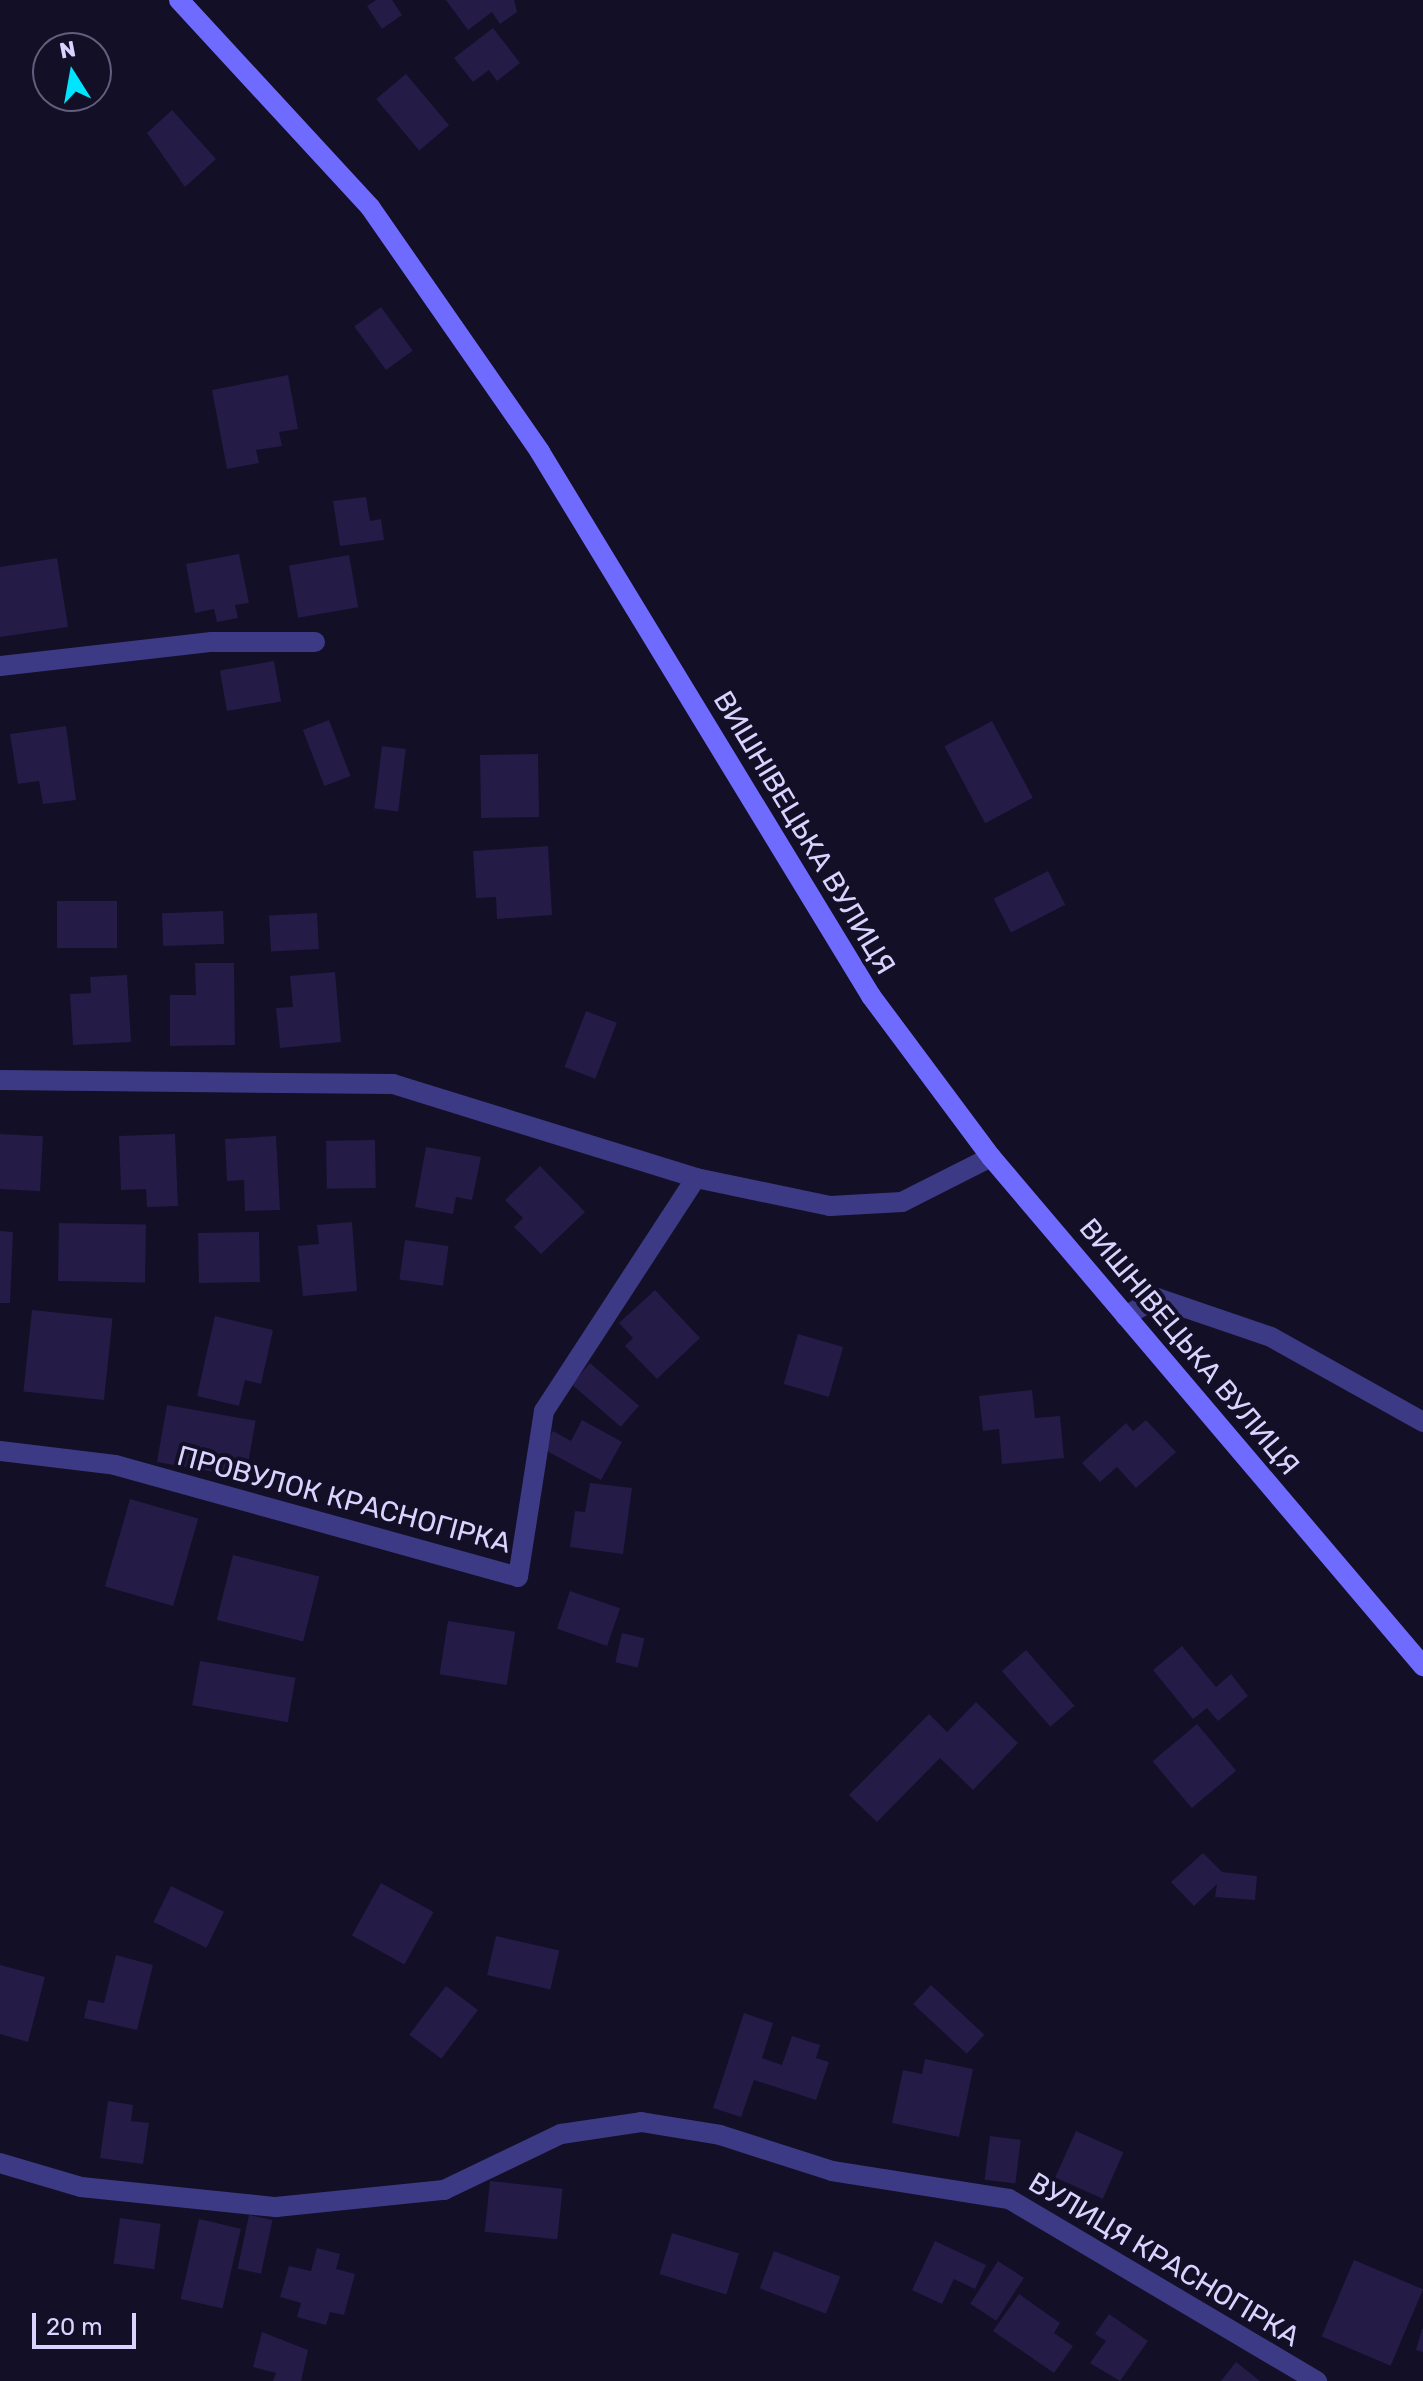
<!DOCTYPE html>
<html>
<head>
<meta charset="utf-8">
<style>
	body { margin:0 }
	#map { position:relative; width:1423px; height:2381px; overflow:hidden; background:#130f26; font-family:Rubik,sans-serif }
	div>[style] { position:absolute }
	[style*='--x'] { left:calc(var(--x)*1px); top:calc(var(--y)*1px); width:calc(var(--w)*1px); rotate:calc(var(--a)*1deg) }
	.building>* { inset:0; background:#241b47; transform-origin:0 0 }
	.minor>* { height:20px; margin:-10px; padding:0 10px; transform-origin:10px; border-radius:10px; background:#3d3a85 }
	.secondary>* { height:20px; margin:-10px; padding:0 10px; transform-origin:10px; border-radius:10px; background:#6f6bff }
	span { translate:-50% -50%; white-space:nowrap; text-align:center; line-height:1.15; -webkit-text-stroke:8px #130f26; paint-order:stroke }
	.street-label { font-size:28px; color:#d9d4ff }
	.north { position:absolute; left:32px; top:32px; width:80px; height:80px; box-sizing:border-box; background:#130f26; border:2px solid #625e7d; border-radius:50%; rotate:349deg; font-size:22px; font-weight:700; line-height:32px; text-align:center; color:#d9d4ff }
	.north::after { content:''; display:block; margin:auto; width:28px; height:36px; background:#00e5ff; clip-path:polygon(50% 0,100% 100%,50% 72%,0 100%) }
	.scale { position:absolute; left:32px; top:2313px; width:104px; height:36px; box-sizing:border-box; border:4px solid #d9d4ff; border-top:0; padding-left:10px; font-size:24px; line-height:28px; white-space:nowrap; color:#d9d4ff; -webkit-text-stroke:6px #130f26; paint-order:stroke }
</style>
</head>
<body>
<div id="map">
	<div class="building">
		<i style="clip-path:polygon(376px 0,392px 0,402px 15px,382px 29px,367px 6px)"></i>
		<i style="clip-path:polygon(446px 0,514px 0,517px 12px,500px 24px,492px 12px,468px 30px)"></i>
		<i style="clip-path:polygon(493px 28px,520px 63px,497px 81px,489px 70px,473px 82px,454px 58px)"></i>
		<i style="left:406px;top:74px;width:67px;height:39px;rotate:50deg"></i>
		<i style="clip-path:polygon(172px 110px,216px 159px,185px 187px,147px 133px)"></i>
		<i style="left:381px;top:307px;width:54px;height:33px;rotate:54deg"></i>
		<i style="clip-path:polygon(288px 375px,298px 429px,279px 432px,282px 446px,256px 450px,259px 463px,227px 469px,212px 390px)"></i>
		<i style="clip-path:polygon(366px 497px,370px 521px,381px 519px,384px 540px,340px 546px,333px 501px)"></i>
		<i style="clip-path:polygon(239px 554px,249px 603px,235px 605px,238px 618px,217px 622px,214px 609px,195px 613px,186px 564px)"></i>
		<i style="left:349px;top:555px;width:53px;height:61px;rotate:80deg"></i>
		<i style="clip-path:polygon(57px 558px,68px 627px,0 637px,0 567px)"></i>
		<i style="left:274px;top:661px;width:41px;height:55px;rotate:80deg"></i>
		<i style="left:329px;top:720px;width:60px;height:28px;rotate:69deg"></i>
		<i style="left:992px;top:721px;width:87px;height:54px;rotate:62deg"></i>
		<i style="clip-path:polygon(66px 726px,76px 800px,43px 804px,39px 781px,18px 784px,10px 734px)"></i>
		<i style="left:382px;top:746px;width:24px;height:63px;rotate:7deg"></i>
		<i style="left:538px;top:754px;width:63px;height:58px;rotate:89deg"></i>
		<i style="clip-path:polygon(548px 846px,552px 915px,497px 919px,496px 897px,476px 898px,473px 851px)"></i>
		<i style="left:1048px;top:871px;width:38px;height:61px;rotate:63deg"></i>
		<i style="left:57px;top:901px;width:60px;height:47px"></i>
		<i style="left:223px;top:911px;width:33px;height:61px;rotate:88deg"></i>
		<i style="left:317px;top:913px;width:36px;height:48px;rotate:87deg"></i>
		<i style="clip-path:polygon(195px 963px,234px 963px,235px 1045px,170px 1046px,170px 995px,196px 995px)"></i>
		<i style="clip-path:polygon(335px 972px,341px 1042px,280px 1048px,276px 1008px,293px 1007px,290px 976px)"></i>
		<i style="clip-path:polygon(127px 975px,131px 1042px,73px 1045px,70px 994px,91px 993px,90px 977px)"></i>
		<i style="left:586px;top:1011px;width:33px;height:60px;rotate:21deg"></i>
		<i style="left:0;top:1134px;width:43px;height:55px;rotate:3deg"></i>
		<i style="clip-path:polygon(175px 1134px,178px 1206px,147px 1207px,146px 1189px,121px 1190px,119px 1136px)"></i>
		<i style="clip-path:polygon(276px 1136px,280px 1210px,245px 1211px,244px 1180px,227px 1181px,225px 1139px)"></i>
		<i style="left:375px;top:1140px;width:48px;height:49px;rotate:89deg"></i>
		<i style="clip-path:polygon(426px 1147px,481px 1157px,472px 1200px,456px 1197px,453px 1214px,415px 1207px)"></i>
		<i style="clip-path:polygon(540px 1166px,585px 1212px,541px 1254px,514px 1227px,523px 1218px,505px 1200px)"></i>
		<i style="clip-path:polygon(352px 1222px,357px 1291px,303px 1296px,298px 1246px,319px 1244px,317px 1225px)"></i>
		<i style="left:59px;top:1223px;width:87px;height:58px;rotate:1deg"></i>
		<i style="clip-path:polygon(0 1231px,13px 1232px,10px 1303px,0 1303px)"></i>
		<i style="left:259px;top:1232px;width:50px;height:61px;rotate:89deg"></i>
		<i style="left:405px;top:1240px;width:44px;height:40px;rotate:8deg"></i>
		<i style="clip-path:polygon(655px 1290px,700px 1338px,657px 1379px,625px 1346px,633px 1338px,619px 1323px)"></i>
		<i style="left:32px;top:1310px;width:81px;height:82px;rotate:6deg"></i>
		<i style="clip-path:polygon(215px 1316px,273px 1330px,261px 1384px,245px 1380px,239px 1406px,197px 1396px)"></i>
		<i style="left:798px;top:1334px;width:47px;height:52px;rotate:16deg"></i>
		<i style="left:590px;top:1363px;width:65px;height:28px;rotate:41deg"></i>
		<i style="clip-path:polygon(1032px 1390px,1035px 1418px,1060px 1416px,1064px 1458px,1002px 1464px,999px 1429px,983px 1431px,979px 1396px)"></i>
		<i style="left:167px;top:1405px;width:90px;height:58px;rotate:10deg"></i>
		<i style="clip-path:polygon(582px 1420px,622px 1442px,601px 1480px,543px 1449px,553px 1431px,571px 1441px)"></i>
		<i style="clip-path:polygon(1146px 1420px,1176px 1452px,1136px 1488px,1117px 1467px,1100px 1482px,1082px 1463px,1126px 1423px,1133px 1431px)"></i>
		<i style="clip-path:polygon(590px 1483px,632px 1488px,623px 1554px,570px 1547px,575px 1511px,585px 1512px)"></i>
		<i style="left:130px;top:1499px;width:71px;height:91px;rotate:16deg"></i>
		<i style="left:233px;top:1555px;width:89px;height:67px;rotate:14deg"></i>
		<i style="left:570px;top:1591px;width:53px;height:40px;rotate:19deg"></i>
		<i style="left:448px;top:1621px;width:68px;height:54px;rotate:9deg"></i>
		<i style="left:622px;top:1633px;width:23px;height:30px;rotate:13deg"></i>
		<i style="clip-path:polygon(1182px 1646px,1216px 1687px,1231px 1674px,1248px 1696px,1218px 1721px,1207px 1708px,1193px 1719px,1153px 1670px)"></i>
		<i style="left:1026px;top:1650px;width:74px;height:32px;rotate:49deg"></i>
		<i style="left:200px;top:1661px;width:97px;height:45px;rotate:10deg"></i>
		<i style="clip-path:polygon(976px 1702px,1018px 1743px,973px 1790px,940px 1758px,877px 1822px,849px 1795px,929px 1714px,947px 1732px)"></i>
		<i style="left:1197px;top:1724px;width:61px;height:58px;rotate:50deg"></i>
		<i style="clip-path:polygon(1203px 1853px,1222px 1872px,1257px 1876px,1255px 1900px,1215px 1897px,1217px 1884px,1194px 1906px,1171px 1882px)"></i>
		<i style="left:381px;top:1883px;width:60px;height:60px;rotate:29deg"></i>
		<i style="left:171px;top:1886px;width:59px;height:40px;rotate:26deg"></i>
		<i style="left:496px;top:1936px;width:65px;height:40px;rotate:13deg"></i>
		<i style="clip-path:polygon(116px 1955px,153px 1965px,137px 2030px,84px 2018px,88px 2000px,104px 2003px)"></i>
		<i style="clip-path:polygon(0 1965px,45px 1977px,28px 2042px,0 2034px)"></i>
		<i style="left:931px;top:1985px;width:73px;height:26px;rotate:43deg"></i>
		<i style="left:446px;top:1986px;width:40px;height:61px;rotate:37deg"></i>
		<i style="clip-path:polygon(744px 2013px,773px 2023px,762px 2058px,782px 2065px,792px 2036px,820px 2045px,816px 2058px,829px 2062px,816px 2100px,754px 2080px,741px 2117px,713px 2108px)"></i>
		<i style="clip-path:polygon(925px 2059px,973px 2069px,959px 2137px,892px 2123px,903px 2070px,922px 2074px)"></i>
		<i style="clip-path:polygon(108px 2101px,133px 2105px,131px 2121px,149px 2123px,143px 2164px,100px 2158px)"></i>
		<i style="left:1076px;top:2131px;width:52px;height:51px;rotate:24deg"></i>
		<i style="left:990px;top:2136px;width:31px;height:44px;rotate:7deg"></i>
		<i style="left:490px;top:2181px;width:73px;height:51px;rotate:6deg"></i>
		<i style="left:249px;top:2215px;width:24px;height:55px;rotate:12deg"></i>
		<i style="left:120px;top:2218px;width:41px;height:46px;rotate:8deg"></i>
		<i style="left:199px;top:2219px;width:43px;height:82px;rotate:13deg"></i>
		<i style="left:672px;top:2233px;width:70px;height:43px;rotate:17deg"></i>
		<i style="clip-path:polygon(935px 2241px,986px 2265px,975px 2289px,954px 2279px,942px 2304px,912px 2290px)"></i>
		<i style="clip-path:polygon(317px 2248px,340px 2254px,336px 2269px,355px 2274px,344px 2315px,330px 2312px,326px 2325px,297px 2317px,301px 2303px,280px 2297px,289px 2266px,311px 2271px)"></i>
		<i style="left:774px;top:2251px;width:71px;height:40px;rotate:21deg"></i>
		<i style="left:1354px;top:2260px;width:75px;height:83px;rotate:23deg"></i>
		<i style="left:998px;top:2261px;width:31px;height:51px;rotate:33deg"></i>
		<i style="clip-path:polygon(1019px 2294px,1060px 2323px,1054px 2333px,1073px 2346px,1054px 2373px,993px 2331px)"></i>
		<i style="clip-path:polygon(1109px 2314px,1148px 2341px,1120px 2381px,1090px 2363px,1106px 2341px,1095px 2334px)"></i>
		<i style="clip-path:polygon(1422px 2329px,1423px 2329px,1423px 2352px,1416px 2350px)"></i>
		<i style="clip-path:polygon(262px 2332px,308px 2350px,301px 2381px,273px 2381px,276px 2373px,253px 2367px)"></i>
		<i style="clip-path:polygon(1236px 2362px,1260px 2381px,1221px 2381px)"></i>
	</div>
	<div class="minor">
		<i style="--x:0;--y:666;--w:213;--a:-6.5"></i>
		<i style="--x:212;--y:642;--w:103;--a:0"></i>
		<i style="--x:0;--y:1080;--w:393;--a:0.6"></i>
		<i style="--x:393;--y:1084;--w:317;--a:17.2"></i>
		<i style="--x:696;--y:1178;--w:137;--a:11.8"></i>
		<i style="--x:830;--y:1206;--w:72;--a:-3.2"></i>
		<i style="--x:902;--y:1202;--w:100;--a:-26.8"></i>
		<i style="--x:1125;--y:1316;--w:37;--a:-29"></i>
		<i style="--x:1157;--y:1298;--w:120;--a:18.9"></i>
		<i style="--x:1271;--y:1337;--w:174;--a:29.2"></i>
		<i style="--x:0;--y:1451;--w:116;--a:6.9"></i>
		<i style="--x:115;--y:1465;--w:418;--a:15.5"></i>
		<i style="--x:518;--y:1577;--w:168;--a:-81.1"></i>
		<i style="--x:544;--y:1411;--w:278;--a:-56.9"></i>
		<i style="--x:0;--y:2163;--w:84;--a:16.5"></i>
		<i style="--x:81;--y:2187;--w:196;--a:5.9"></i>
		<i style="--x:276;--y:2207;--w:169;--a:-5.8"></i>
		<i style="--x:444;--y:2190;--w:130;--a:-25.6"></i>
		<i style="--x:561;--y:2134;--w:81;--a:-8.5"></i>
		<i style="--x:641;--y:2122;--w:80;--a:9.3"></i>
		<i style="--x:720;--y:2135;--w:118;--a:17.8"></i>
		<i style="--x:832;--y:2171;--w:179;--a:9"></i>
		<i style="--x:1009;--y:2199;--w:358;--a:30.6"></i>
	</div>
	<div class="secondary">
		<i style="--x:179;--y:0;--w:282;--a:47.3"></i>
		<i style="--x:370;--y:207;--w:298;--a:55.2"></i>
		<i style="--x:540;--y:452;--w:637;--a:58.68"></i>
		<i style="--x:871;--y:996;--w:201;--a:53.3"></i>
		<i style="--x:991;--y:1157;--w:668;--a:49.68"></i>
	</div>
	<div class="street-label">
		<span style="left:804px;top:833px;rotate:59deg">ВИШНІВЕЦЬКА ВУЛИЦЯ</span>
		<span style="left:1189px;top:1347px;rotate:50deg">ВИШНІВЕЦЬКА ВУЛИЦЯ</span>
		<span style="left:344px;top:1500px;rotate:15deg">ПРОВУЛОК КРАСНОГІРКА</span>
		<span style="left:1164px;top:2260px;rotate:31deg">ВУЛИЦЯ КРАСНОГІРКА</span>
	</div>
	<div class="north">N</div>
	<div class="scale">20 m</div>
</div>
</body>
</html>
